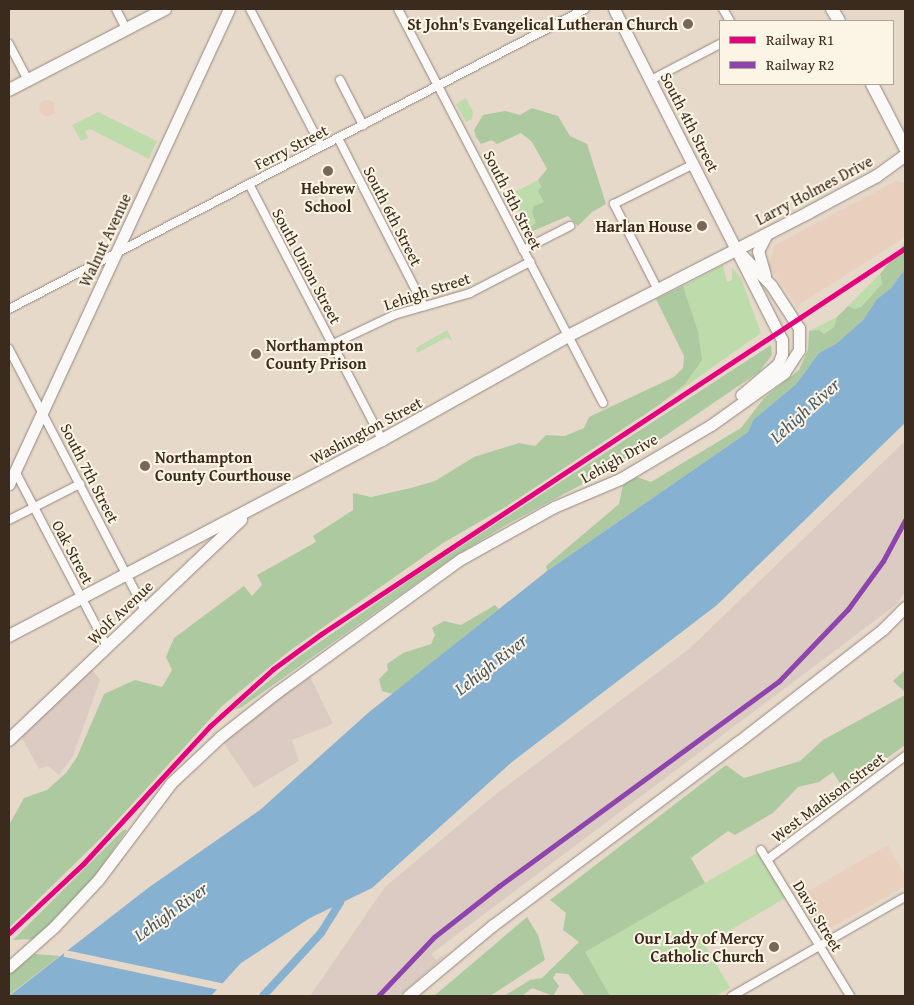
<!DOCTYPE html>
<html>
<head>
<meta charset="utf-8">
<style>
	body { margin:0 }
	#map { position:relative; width:914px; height:1005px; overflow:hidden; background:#e7d9ca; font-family:"Gentium Book Plus",serif }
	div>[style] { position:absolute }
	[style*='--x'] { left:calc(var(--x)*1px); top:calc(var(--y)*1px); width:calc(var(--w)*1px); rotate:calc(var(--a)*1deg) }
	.built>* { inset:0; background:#e8cfbe }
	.round { border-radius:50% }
	.industrial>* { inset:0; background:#dbcbc2 }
	.green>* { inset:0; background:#bedbac }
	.forest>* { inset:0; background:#adc9a0 }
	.water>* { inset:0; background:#87b1d0 }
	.pier>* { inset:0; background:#e7d9ca; transform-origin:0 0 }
	.canal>* { height:8px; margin:-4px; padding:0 4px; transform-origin:4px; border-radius:4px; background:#87b1d0 }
	.roads { filter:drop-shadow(0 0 1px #92887f) drop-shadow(0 0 1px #92887f) }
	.street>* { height:8px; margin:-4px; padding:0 4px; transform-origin:4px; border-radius:4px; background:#fbf9f7 }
	.secondary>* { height:11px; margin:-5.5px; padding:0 5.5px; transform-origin:5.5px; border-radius:5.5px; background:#fbf9f7 }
	.primary>* { height:12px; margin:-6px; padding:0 6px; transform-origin:6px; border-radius:6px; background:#fbf9f7 }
	.rail-1>* { height:5px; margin:-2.5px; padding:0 2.5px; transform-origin:2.5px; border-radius:2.5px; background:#e5007d }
	.rail-2>* { height:5px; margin:-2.5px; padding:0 2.5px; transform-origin:2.5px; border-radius:2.5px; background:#8e44ad }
	.dots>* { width:14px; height:14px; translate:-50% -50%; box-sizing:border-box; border:2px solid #fcf5e5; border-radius:50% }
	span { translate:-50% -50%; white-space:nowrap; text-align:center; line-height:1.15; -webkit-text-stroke:4px #fcf5e5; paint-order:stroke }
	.poi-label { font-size:16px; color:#3b2a1e; font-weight:700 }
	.right { translate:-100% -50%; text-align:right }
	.left { translate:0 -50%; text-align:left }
	.street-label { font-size:16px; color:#3b2a1e }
	.water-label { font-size:18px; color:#495966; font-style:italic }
	.frame { position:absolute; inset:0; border:10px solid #3b2a1e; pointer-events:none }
	.legend { position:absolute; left:719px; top:20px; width:175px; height:65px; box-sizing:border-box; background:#fcf5e5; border:1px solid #afa495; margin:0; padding:6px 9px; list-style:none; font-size:15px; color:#3b2a1e }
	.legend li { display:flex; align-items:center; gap:10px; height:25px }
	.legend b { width:25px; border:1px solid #afa495 }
</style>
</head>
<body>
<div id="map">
	<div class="built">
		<i class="round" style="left:39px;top:100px;width:16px;height:16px"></i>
		<i style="clip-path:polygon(896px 181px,905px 183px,905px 237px,797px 306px,768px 265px,775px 245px)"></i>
		<i style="clip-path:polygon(888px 845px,905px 876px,905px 886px,820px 934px,798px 897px)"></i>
	</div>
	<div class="industrial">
		<i style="clip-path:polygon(905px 441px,905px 591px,897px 604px,431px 954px,436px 960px,448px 953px,399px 996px,310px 996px,385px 887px,496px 794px,689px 649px)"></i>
		<i style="clip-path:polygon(91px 668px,100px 680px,73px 756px,59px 775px,48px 766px,39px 769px,21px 736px)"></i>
		<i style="clip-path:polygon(307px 670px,333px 724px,292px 740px,299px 761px,254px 788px,221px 739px)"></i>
	</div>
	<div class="green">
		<i style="clip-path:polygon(466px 98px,473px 112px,472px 119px,466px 122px,456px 104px)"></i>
		<i style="clip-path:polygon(98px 112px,157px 141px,149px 159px,90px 129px,85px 131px,88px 138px,81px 141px,72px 125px)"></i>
		<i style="clip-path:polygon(538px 180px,545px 202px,540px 203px,536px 223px,526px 229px,511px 194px)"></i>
		<i style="clip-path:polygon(723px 265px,727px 282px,732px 280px,732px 267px,741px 278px,761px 333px,659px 405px,685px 384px,698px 331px,683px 286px)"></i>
		<i style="clip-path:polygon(880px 274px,882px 284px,861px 307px,855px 309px,848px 306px)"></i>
		<i style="clip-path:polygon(837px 317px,834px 327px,824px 334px,819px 330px,809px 331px)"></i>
		<i style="clip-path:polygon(447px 330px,453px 342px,447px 337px,417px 353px,416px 348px)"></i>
		<i style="clip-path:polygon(759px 852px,787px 897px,705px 945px,730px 988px,716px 996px,610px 996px,584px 952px)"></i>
	</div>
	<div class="forest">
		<i style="clip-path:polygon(532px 108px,558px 116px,570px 136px,587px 144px,606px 204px,592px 212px,578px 226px,568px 216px,528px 233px,526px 229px,536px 223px,532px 212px,534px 206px,544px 202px,538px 191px,541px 187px,538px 180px,547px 169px,532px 142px,521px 133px,497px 144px,492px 140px,481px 144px,476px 137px,474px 130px,483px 115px,505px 111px,520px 115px)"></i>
		<i style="clip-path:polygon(905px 243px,905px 269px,891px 288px,877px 299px,863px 320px,837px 343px,819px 353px,796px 384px,753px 420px,748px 432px,547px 571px,546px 566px,619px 504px,623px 485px,637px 477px,651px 482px,741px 428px,764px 398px,799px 370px,808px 350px,809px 331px,819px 330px,824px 334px,834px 327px,837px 317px,848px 306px,855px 309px,861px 307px,882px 284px,880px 274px)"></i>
		<i style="clip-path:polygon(683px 286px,698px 331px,702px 360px,685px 384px,659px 405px,507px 506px,443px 543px,288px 652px,222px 706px,102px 837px,9px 928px,9px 825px,24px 798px,47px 790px,66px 773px,77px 757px,104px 694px,135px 680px,162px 687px,172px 670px,166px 657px,174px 638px,244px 586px,252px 596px,262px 585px,257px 575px,316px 542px,313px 536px,353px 510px,353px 493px,371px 497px,411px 488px,435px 481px,474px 457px,519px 443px,535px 446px,546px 435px,565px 436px,584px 428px,589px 417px,674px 377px,683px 368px,684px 356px,656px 299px)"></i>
		<i style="clip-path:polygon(771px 345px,772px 355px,759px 372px,637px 455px,508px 524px,455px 556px,242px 707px,233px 710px,298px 657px,414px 577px)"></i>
		<i style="clip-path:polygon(495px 605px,499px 609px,393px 694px,382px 691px,379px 679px,388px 670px,387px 664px,403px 653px,431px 644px,435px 635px,432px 628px,444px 621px,461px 625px)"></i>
		<i style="clip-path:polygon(905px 670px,905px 692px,893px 681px)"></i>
		<i style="clip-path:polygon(905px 695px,905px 745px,844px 790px,833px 772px,819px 782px,798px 787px,773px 813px,735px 835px,728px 831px,691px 858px,705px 883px,585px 952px,610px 996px,585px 996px,568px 974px,556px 973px,553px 978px,559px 986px,553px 996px,532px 988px,522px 996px,504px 996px,530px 980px,542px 978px,579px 942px,563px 930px,566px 913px,550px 900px,726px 765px,744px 778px,800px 761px,823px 740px)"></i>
		<i style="clip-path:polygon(123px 830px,127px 830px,92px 880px,35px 939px,13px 940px)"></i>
		<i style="clip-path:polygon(527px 917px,538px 935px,545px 960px,490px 996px,434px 996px)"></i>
		<i style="clip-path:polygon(35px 954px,60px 956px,9px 995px,9px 974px)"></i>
	</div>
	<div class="water">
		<i style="clip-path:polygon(905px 269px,905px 423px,717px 605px,512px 762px,372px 888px,310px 918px,241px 963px,211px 996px,9px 996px,148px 888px,260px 810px,368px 713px,547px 571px,748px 432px,753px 420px,796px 384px,819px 353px,837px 343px,863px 320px,877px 299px,891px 288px)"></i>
	</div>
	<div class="pier">
		<i style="left:65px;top:950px;width:164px;height:7px;rotate:12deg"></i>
	</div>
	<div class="canal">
		<i style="--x:263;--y:996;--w:86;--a:-47.4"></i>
		<i style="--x:321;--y:933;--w:36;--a:-58"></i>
	</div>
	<div class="roads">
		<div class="street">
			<i style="--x:116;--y:9;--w:22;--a:63"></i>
			<i style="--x:250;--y:9;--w:154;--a:62.6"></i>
			<i style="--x:398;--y:9;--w:444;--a:62.5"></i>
			<i style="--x:723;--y:9;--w:14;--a:60"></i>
			<i style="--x:9;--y:44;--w:41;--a:62.2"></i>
			<i style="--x:340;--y:80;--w:51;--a:62.9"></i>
			<i style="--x:651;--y:80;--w:78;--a:-27.6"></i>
			<i style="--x:338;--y:138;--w:189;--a:62.9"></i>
			<i style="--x:249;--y:184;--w:288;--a:62.5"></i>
			<i style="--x:523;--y:250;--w:53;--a:-27.1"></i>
			<i style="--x:658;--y:290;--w:97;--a:-117.1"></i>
			<i style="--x:614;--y:204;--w:89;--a:-26.6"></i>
			<i style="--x:9;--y:309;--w:649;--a:-27.51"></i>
			<i style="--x:333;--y:344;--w:68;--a:-25.4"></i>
			<i style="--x:394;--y:315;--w:79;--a:-16.1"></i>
			<i style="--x:470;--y:293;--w:68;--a:-27.3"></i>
			<i style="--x:9;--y:349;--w:294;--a:62.5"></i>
			<i style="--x:15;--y:471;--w:198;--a:62.3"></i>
			<i style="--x:9;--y:520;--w:80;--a:-26.9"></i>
			<i style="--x:761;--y:850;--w:171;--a:58.6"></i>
			<i style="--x:768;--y:859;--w:171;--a:-36.9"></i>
			<i style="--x:732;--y:996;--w:199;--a:-29.8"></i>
		</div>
		<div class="secondary">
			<i style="--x:614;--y:9;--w:371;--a:63.1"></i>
			<i style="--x:782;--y:340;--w:14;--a:90"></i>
			<i style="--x:782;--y:354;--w:11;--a:112"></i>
			<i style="--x:778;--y:364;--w:48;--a:140"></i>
			<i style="--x:765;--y:275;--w:25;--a:-106"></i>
			<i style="--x:758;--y:251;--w:18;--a:-63"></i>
			<i style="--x:9;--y:484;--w:523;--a:-65.15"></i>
			<i style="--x:9;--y:967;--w:60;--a:-41.6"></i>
			<i style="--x:54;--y:927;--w:64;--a:-46.9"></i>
			<i style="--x:98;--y:880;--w:121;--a:-53"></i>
			<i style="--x:171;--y:783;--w:67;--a:-43.2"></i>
			<i style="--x:220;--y:737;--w:73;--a:-38.3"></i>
			<i style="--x:277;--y:692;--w:227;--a:-35.9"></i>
			<i style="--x:461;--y:559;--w:107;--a:-29.2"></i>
			<i style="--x:554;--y:507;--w:72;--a:-23"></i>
			<i style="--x:620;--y:479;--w:106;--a:-30.7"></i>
			<i style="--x:711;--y:425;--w:90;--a:-35.5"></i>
			<i style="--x:784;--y:373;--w:27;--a:-57"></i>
			<i style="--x:799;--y:350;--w:22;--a:-90"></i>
			<i style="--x:799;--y:328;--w:51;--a:-123.1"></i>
			<i style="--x:771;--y:285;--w:49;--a:-134.2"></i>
			<i style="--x:408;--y:996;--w:111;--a:-39.9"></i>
			<i style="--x:493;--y:925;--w:306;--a:-36.8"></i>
			<i style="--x:738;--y:742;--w:184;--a:-37.9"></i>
			<i style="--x:883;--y:629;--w:31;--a:-45"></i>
		</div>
		<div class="primary">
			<i style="--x:832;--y:9;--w:14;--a:60"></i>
			<i style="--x:872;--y:84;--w:72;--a:62.7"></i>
			<i style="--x:9;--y:90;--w:176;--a:-27.4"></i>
			<i style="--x:9;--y:636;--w:421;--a:-27.7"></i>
			<i style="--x:382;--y:440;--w:213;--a:-29.2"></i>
			<i style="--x:568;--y:336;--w:270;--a:-27.1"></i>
			<i style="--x:808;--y:213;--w:78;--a:-28.2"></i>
			<i style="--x:877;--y:176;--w:34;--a:-36"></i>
			<i style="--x:9;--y:740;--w:320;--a:-43.5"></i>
		</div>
	</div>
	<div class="rail-1">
		<i style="--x:9;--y:933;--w:101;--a:-43"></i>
		<i style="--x:83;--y:864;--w:188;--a:-47.4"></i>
		<i style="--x:210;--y:726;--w:85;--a:-42.1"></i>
		<i style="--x:273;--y:669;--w:59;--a:-36.1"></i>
		<i style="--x:321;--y:634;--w:700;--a:-33.46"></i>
	</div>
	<div class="rail-2">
		<i style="--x:378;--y:996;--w:81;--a:-46.5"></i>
		<i style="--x:434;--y:937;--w:83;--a:-38.1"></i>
		<i style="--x:499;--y:886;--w:347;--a:-36.2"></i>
		<i style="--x:779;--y:681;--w:100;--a:-46.2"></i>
		<i style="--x:848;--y:609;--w:59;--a:-53.9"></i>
		<i style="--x:883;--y:561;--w:47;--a:-61.8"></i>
	</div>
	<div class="dots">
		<i style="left:688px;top:24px;background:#77675a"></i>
		<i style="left:328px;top:171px;background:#77675a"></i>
		<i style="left:702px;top:226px;background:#77675a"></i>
		<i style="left:256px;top:354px;background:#77675a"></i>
		<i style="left:145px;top:466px;background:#77675a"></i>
		<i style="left:774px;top:947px;background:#77675a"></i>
	</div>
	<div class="poi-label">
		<span class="right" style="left:678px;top:24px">St John's Evangelical Lutheran Church</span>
		<span style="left:328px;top:197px">Hebrew<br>School</span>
		<span class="right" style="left:692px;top:226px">Harlan House</span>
		<span class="left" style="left:266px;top:354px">Northampton<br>County Prison</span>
		<span class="left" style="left:155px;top:466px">Northampton<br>County Courthouse</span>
		<span class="right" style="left:764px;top:947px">Our Lady of Mercy<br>Catholic Church</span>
	</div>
	<div class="street-label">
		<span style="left:690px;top:122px;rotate:63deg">South 4th Street</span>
		<span style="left:291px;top:147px;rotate:-27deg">Ferry Street</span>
		<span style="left:814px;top:190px;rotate:-28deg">Larry Holmes Drive</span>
		<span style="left:513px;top:200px;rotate:63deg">South 5th Street</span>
		<span style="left:393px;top:216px;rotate:63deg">South 6th Street</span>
		<span style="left:105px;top:240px;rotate:-65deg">Walnut Avenue</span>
		<span style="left:307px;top:266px;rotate:62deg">South Union Street</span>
		<span style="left:427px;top:291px;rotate:-18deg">Lehigh Street</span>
		<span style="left:366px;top:430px;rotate:-28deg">Washington Street</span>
		<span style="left:619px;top:458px;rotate:-29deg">Lehigh Drive</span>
		<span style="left:90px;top:473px;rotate:63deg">South 7th Street</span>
		<span style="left:73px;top:552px;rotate:62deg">Oak Street</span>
		<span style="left:120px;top:612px;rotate:-44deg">Wolf Avenue</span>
		<span style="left:828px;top:797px;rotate:-37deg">West Madison Street</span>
		<span style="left:818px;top:916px;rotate:59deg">Davis Street</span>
	</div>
	<div class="water-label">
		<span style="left:805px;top:411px;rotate:-42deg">Lehigh River</span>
		<span style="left:491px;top:665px;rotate:-38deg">Lehigh River</span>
		<span style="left:171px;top:912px;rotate:-36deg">Lehigh River</span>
	</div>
	<div class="frame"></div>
	<ul class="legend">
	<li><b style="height:6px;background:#e5007d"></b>Railway R1</li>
	<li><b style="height:6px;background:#8e44ad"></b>Railway R2</li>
	</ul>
</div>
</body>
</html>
